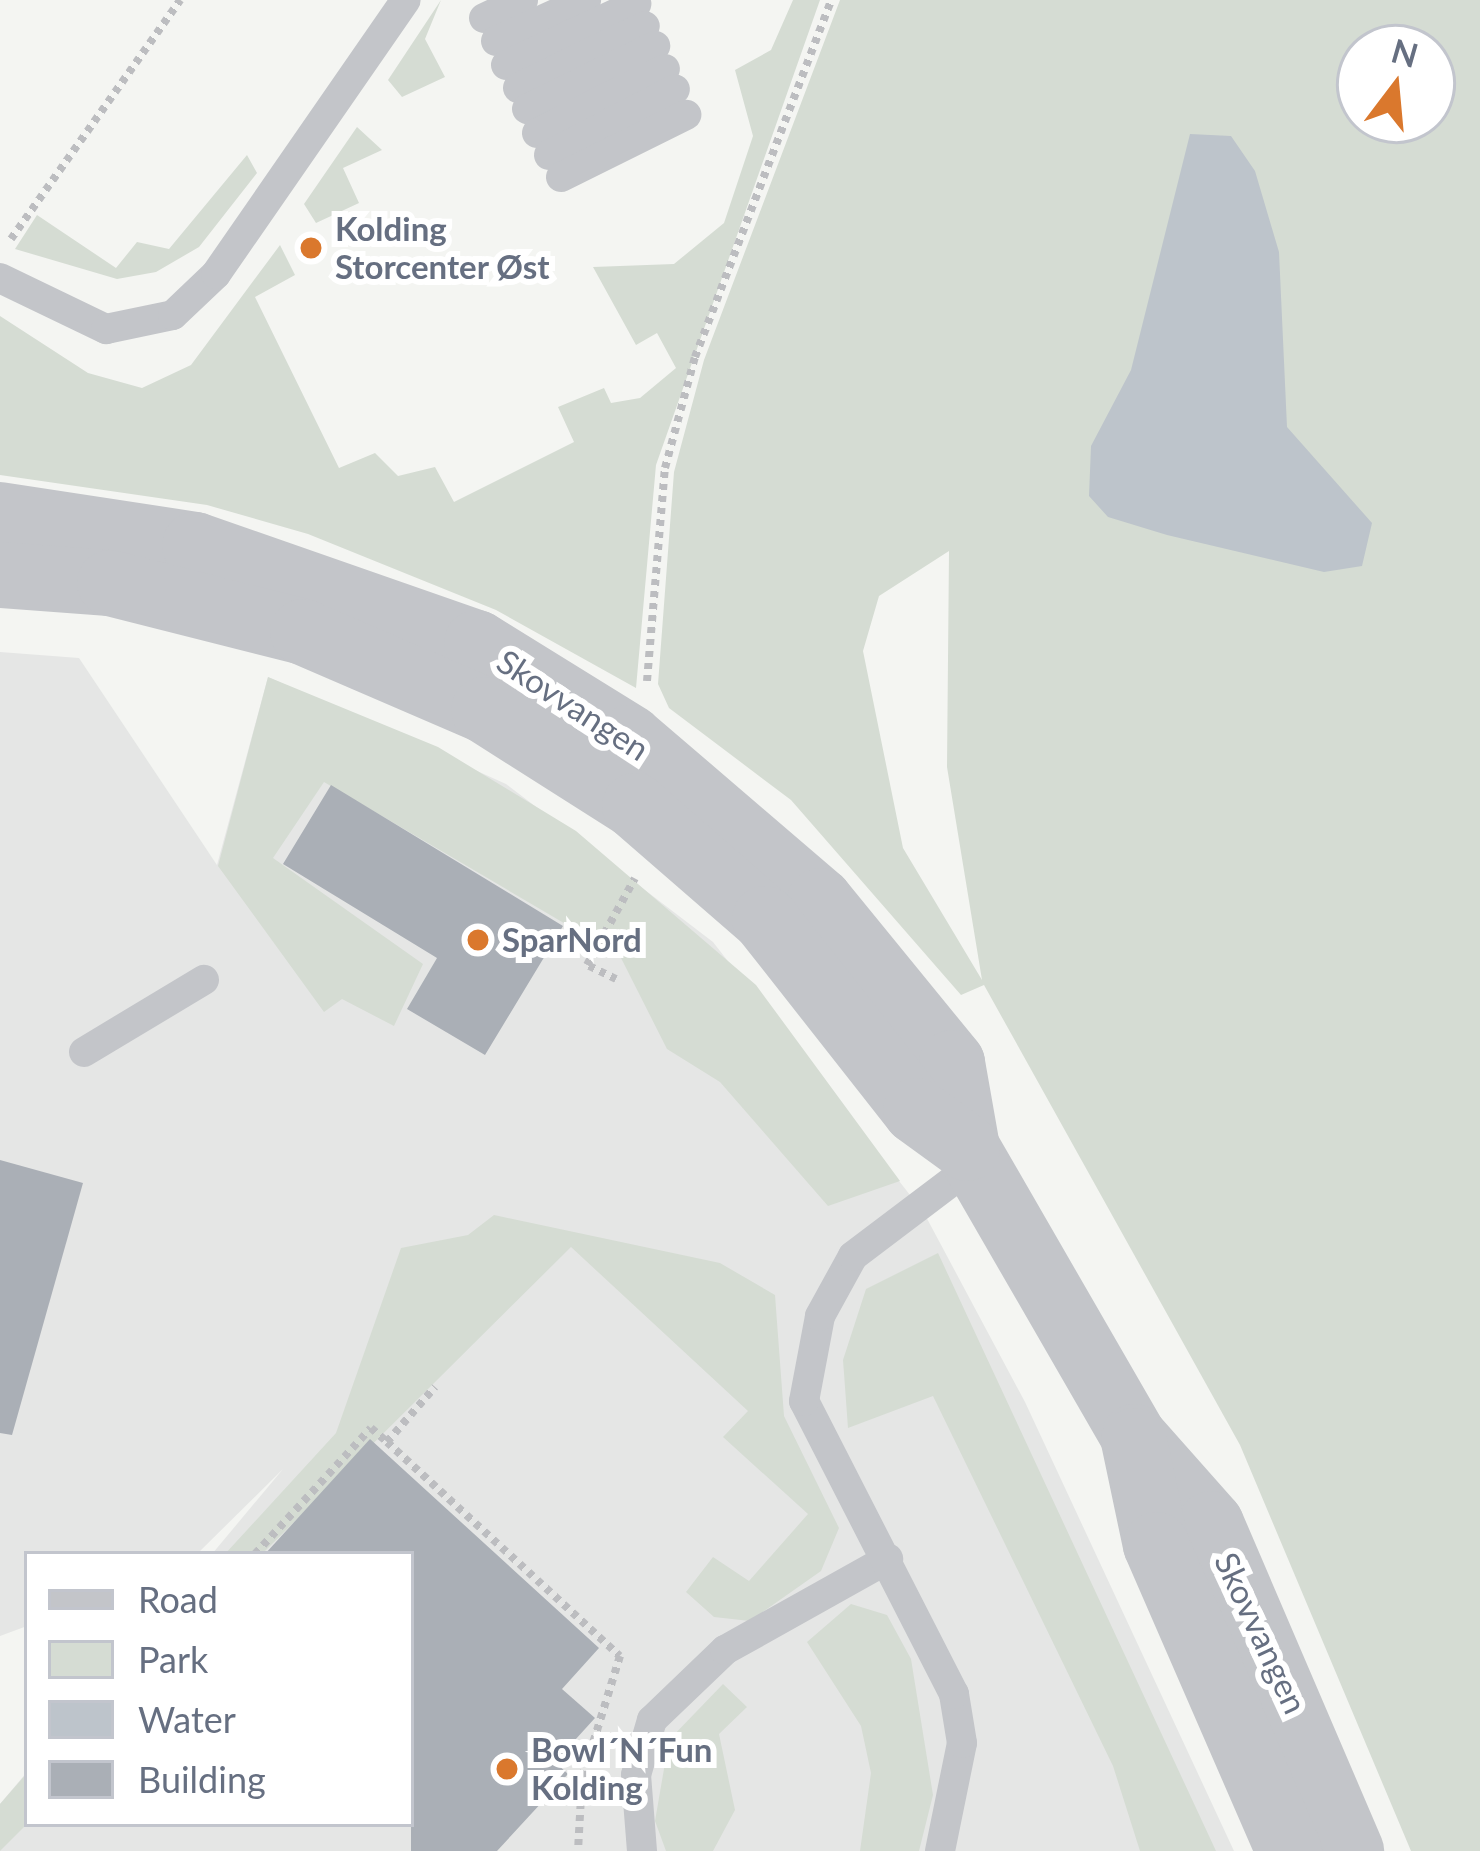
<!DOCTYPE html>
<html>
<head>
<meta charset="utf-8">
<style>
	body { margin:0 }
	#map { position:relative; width:1480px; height:1851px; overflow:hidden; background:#f4f5f2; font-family:Lato,sans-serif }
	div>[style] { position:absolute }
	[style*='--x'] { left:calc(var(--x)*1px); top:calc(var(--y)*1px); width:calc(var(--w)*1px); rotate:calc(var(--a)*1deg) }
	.built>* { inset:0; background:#e5e6e5 }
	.green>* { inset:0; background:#d5dcd3 }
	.water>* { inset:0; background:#bdc4cb }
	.building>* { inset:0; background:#aaafb6 }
	.path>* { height:8px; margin-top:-4px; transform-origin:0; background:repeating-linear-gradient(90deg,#bcbdc0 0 6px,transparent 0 12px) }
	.service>* { height:30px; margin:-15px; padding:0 15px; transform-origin:15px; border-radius:15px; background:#c3c5c9 }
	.tertiary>* { height:66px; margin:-33px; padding:0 33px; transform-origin:33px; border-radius:33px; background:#c3c5c9 }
	.dots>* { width:33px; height:33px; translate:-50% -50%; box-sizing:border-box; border:6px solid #fff; border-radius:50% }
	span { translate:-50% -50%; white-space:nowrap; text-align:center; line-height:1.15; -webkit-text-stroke:12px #fff; paint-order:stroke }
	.poi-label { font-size:33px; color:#666f81; font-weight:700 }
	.left { translate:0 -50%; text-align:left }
	.street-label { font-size:33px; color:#666f81 }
	.legend { position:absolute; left:24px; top:1551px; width:390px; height:276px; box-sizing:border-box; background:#fff; border:3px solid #c2c5cd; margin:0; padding:15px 21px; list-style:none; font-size:36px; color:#666f81 }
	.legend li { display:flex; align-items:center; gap:24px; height:60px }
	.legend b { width:60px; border:3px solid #c2c5cd }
	.north { position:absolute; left:1336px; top:24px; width:120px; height:120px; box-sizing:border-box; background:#fff; border:3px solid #c2c5cd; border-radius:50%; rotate:16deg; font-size:33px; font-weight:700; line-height:48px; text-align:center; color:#666f81 }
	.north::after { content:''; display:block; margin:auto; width:42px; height:54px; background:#da782d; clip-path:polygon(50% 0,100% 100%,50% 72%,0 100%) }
</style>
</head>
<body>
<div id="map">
	<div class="built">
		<i style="clip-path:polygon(0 652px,79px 658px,217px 865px,268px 677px,506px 784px,713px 942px,924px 1213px,1025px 1402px,1234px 1851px,0 1851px,0 1804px,27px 1772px,27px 1824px,411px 1824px,411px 1554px,212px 1554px,283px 1469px,197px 1554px,27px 1554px,27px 1626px,0 1636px)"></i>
	</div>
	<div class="green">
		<i style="clip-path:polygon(441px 0,425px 39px,445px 77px,402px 97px,388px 80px)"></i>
		<i style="clip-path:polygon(793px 0,820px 0,656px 465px,636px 688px,496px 610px,308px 534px,207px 505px,0 475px,0 316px,88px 373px,142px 388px,191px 365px,280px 245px,295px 275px,255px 297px,339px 468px,375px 453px,398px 476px,435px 467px,454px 502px,574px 442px,558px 407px,604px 388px,611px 403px,640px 398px,676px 368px,657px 333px,636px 345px,593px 267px,674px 264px,724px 223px,753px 136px,735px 70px,771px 50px)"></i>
		<i style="clip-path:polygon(evenodd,840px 0,1480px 0,1480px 1851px,1411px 1851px,1240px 1445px,984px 985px,961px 995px,791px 800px,669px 708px,658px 684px,674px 472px,704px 360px,840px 0,1360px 48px,1432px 48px,1432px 120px,1360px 120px,1360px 48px,840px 0,949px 551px,947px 767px,982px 980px,903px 848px,863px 651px,879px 596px,949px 551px)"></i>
		<i style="clip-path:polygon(357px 127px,382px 150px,343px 168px,359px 203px,316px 223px,304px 204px)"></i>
		<i style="clip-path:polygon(247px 155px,257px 173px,199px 247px,156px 272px,117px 279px,15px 249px,37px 215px,116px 268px,137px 242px,169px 249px)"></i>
		<i style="clip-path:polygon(268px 677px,438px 747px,576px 831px,756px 985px,900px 1181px,828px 1206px,720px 1082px,667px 1049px,620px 956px,324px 782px,273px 858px,423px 964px,394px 1026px,342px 999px,324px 1012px,218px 866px)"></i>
		<i style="clip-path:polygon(494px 1215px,720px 1263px,775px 1295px,784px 1416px,839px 1528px,821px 1571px,750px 1621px,714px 1617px,686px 1592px,713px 1557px,749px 1581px,808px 1514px,723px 1437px,748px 1411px,571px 1247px,262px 1554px,225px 1554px,336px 1433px,401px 1248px,468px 1235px)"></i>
		<i style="clip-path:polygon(938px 1253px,1216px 1851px,1140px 1851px,1113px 1766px,933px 1396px,848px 1428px,843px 1360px,866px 1289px)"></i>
		<i style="clip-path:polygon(851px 1604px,887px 1615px,911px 1659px,933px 1795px,919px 1851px,860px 1851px,871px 1773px,861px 1726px,807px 1642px)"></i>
		<i style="clip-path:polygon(723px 1684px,747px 1707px,719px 1734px,735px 1810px,713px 1851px,666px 1851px,655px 1821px,669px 1740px)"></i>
		<i style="clip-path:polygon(27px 1773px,27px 1824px,0 1851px,0 1804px)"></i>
	</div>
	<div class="water">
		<i style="clip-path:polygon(1190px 134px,1231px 136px,1255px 171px,1279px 252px,1287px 427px,1372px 523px,1362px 566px,1324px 572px,1167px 535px,1108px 517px,1089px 496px,1091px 446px,1131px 370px)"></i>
	</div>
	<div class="building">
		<i style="clip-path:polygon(331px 785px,563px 926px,485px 1055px,407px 1009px,437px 958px,283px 864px)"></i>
		<i style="clip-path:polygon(0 1160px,83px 1183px,12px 1435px,0 1433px)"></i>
		<i style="clip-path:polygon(370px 1439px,599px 1648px,562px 1689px,595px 1718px,555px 1762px,568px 1774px,497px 1851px,411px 1851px,411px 1554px,265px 1554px)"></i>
	</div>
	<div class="path">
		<i style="--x:11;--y:239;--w:293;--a:-54.7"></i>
		<i style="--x:647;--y:681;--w:214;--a:-85.2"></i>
		<i style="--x:665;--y:468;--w:115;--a:-74.9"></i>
		<i style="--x:695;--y:357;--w:382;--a:-69.1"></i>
		<i style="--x:616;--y:979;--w:32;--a:-154"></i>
		<i style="--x:587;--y:965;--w:99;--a:-61.1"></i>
		<i style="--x:387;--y:1442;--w:316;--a:42.6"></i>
		<i style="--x:620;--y:1656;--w:129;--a:107.2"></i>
		<i style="--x:582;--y:1779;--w:72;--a:93.2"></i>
		<i style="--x:255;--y:1554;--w:171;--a:-47.4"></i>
		<i style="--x:371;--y:1428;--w:21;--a:41"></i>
		<i style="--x:387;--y:1442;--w:73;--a:-48.9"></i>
	</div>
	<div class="service">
		<i style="--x:484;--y:18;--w:43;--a:-24.8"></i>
		<i style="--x:496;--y:41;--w:99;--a:-24.5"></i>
		<i style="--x:506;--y:65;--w:144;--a:-25.1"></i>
		<i style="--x:518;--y:88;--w:141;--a:-26"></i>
		<i style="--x:527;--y:109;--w:143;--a:-26.2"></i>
		<i style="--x:537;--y:133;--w:143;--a:-26.6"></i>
		<i style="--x:549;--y:155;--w:142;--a:-27.6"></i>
		<i style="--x:561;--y:177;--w:140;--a:-26.4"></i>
		<i style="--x:0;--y:278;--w:118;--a:25.7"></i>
		<i style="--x:106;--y:329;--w:68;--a:-11.8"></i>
		<i style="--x:173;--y:315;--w:59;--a:-43.6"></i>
		<i style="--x:216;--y:274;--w:333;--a:-55.3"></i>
		<i style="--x:84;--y:1052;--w:140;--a:-31"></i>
		<i style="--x:642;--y:1851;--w:76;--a:-94.5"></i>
		<i style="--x:636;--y:1775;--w:57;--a:-73.8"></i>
		<i style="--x:652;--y:1720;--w:101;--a:-43.8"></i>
		<i style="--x:725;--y:1650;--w:187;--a:-29.2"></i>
		<i style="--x:940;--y:1851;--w:110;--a:-78.5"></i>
		<i style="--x:962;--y:1743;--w:50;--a:-99.3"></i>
		<i style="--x:954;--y:1694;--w:329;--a:-117.1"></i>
		<i style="--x:804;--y:1401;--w:86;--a:-79.3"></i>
		<i style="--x:820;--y:1316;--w:68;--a:-61.2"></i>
		<i style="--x:853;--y:1256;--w:154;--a:-37.1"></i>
	</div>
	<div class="tertiary">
		<i style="--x:0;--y:515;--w:197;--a:8.7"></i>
		<i style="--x:195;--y:545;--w:299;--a:19.2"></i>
		<i style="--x:477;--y:643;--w:180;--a:31.8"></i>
		<i style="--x:630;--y:738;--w:250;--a:40.6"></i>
		<i style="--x:820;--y:901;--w:209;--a:50.8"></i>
		<i style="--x:952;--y:1063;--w:86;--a:80"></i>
		<i style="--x:967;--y:1148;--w:334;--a:60"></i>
		<i style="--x:1134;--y:1437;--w:116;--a:48.5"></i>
		<i style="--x:1211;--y:1524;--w:356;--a:66.8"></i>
		<i style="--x:0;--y:575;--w:110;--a:4.2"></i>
		<i style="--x:110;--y:583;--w:199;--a:14.2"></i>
		<i style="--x:303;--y:632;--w:197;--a:23.3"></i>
		<i style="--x:484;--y:710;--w:179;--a:32.4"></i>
		<i style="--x:635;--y:806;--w:172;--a:41"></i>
		<i style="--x:765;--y:919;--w:244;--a:51.8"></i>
		<i style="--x:916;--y:1111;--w:63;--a:36"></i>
		<i style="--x:1134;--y:1441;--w:106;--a:78.1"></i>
		<i style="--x:1156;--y:1545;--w:334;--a:66.5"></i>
	</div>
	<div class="dots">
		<i style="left:311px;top:248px;background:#da782d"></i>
		<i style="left:478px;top:940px;background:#da782d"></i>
		<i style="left:507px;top:1769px;background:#da782d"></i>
	</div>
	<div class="poi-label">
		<span class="left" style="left:335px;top:248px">Kolding<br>Storcenter Øst</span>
		<span class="left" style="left:502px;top:940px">SparNord</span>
		<span class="left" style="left:531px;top:1769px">Bowl´N´Fun<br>Kolding</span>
	</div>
	<div class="street-label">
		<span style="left:573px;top:705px;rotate:33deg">Skovvangen</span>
		<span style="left:1261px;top:1633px;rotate:65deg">Skovvangen</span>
	</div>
	<ul class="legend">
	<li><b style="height:15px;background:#c3c5c9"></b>Road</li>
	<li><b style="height:33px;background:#d5dcd3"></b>Park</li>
	<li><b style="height:33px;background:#bdc4cb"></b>Water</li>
	<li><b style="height:33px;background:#aaafb6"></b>Building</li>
	</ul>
	<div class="north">N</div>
</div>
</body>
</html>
